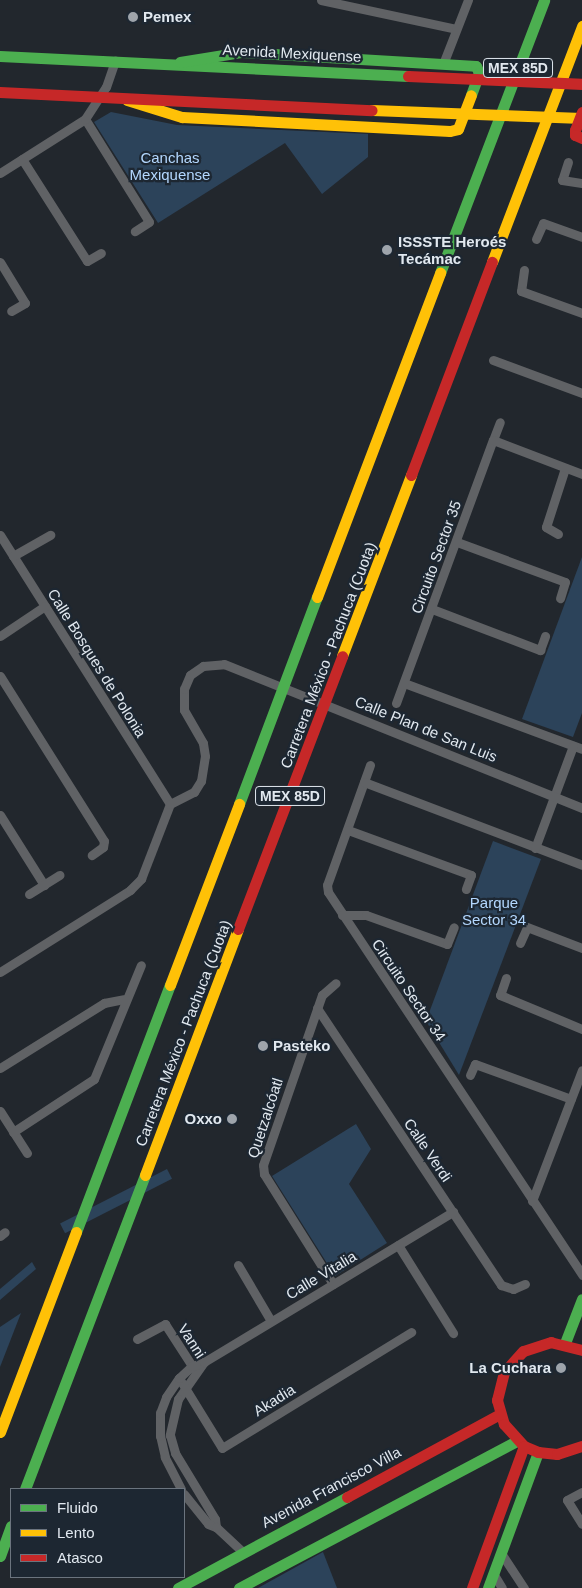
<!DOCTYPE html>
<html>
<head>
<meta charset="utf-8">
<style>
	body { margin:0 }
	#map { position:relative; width:582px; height:1588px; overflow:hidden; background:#22272d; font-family:Helvetica,sans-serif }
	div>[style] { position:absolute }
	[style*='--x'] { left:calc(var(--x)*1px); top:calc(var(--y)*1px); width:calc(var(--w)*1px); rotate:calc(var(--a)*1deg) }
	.green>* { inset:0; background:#2c435a; transform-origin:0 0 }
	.street>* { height:9px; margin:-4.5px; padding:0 4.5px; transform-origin:4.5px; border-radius:4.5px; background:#606265 }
	.fast>* { height:11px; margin:-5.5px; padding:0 5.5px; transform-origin:5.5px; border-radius:5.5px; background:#4caf50 }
	.slow>* { height:11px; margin:-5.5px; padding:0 5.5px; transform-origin:5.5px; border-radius:5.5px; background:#ffc107 }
	.jam>* { height:11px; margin:-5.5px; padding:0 5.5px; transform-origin:5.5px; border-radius:5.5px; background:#c62828 }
	.dots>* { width:14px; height:14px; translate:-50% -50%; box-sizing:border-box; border:2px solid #1d2732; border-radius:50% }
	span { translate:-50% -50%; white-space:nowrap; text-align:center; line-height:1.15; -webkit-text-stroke:4.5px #1d2732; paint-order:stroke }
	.shield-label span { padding:1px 4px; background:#1d2732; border:1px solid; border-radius:4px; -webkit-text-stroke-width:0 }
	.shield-label { font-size:14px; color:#e1e8ef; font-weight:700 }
	.poi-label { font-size:15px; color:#e1e8ef; font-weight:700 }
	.left { translate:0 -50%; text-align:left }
	.right { translate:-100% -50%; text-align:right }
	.street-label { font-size:15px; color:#e1e8ef }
	.park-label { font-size:15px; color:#b3d7fe }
	.legend { position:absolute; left:10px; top:1488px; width:175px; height:90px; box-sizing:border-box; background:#1d2732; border:1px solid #6b747e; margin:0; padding:6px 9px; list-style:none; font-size:15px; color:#e1e8ef }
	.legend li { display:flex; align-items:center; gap:10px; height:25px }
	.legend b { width:25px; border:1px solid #6b747e }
</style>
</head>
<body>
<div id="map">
	<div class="green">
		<i style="clip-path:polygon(111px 112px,177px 125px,368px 134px,368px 157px,322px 194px,285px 143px,158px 223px,94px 122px)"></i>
		<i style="clip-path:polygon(582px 557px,582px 713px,573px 737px,522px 719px)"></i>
		<i style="clip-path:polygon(493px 841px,541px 859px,459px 1075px,426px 1021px)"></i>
		<i style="clip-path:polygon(356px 1124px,371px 1149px,349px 1184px,387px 1243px,335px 1276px,272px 1176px)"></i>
		<i style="left:167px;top:1169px;width:11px;height:120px;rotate:63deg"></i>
		<i style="clip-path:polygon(32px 1262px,36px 1269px,0 1300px,0 1289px)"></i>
		<i style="clip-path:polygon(21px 1313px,0 1367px,0 1327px)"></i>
		<i style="clip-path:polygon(323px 1552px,337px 1588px,258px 1588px)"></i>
	</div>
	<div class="street">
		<i style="--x:321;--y:0;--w:138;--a:12.1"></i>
		<i style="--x:443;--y:64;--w:69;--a:-68.7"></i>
		<i style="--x:85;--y:119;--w:121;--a:58.1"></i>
		<i style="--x:149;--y:222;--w:17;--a:147"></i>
		<i style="--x:22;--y:159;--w:121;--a:57.5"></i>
		<i style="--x:87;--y:261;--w:16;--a:-30"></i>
		<i style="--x:568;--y:162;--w:19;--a:108"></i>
		<i style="--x:562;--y:180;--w:20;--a:9"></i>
		<i style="--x:0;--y:173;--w:101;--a:-32.4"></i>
		<i style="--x:85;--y:119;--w:38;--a:-57"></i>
		<i style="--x:106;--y:87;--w:28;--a:-71"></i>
		<i style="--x:536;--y:239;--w:17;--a:-66"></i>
		<i style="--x:543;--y:223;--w:41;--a:19.7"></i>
		<i style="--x:0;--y:262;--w:48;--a:58.6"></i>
		<i style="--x:25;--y:303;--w:16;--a:150"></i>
		<i style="--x:524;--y:270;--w:21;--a:98"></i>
		<i style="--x:521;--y:291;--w:65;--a:19.8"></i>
		<i style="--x:493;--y:360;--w:95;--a:20.3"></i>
		<i style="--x:493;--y:440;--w:19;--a:-69"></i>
		<i style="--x:558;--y:534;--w:14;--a:-150"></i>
		<i style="--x:546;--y:527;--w:62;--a:-72.1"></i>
		<i style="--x:0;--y:535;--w:318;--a:57.7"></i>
		<i style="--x:457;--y:542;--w:115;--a:20.3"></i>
		<i style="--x:565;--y:582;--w:17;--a:107"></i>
		<i style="--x:13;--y:556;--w:43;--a:-29.6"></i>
		<i style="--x:432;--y:609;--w:116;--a:20.8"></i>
		<i style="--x:540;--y:650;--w:15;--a:-70"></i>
		<i style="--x:0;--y:636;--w:54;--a:-33.7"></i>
		<i style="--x:0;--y:676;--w:195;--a:57.8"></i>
		<i style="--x:104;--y:841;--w:6;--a:99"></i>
		<i style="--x:103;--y:847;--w:14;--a:144"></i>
		<i style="--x:404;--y:683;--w:190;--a:20.3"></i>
		<i style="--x:396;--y:703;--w:280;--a:-69.8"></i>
		<i style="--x:493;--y:440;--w:95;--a:20.9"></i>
		<i style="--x:370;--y:765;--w:127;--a:109.7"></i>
		<i style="--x:327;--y:885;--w:7;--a:82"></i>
		<i style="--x:328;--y:892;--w:460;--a:56.4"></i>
		<i style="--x:364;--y:782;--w:233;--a:20.8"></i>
		<i style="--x:0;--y:815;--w:83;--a:57.8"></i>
		<i style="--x:348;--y:830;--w:131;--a:20.1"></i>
		<i style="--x:471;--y:875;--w:15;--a:110"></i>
		<i style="--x:535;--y:848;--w:109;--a:-69.6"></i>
		<i style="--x:29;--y:894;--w:36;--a:-32"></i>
		<i style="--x:342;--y:915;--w:24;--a:0"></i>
		<i style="--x:366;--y:915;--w:86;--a:19.7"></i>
		<i style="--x:447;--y:944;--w:18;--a:-68"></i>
		<i style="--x:520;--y:943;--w:17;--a:-66"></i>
		<i style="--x:527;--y:927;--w:59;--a:20.9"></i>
		<i style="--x:0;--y:972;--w:154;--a:-32.2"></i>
		<i style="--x:130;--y:890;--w:16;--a:-45"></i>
		<i style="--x:141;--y:879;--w:80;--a:-68.9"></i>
		<i style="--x:170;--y:804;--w:27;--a:-27"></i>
		<i style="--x:194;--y:792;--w:13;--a:-58"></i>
		<i style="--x:201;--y:781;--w:25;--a:-81"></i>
		<i style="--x:205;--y:756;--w:13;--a:-99"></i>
		<i style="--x:203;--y:743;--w:38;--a:-120"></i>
		<i style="--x:184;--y:710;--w:21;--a:-90"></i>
		<i style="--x:184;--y:689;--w:15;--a:-67"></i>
		<i style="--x:190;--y:675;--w:16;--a:-35"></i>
		<i style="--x:203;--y:666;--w:21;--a:-5"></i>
		<i style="--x:224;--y:664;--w:386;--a:21.9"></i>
		<i style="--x:506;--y:978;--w:18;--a:109"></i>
		<i style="--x:500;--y:995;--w:89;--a:22.5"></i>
		<i style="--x:317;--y:1008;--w:333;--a:56.4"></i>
		<i style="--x:501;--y:1285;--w:13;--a:18"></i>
		<i style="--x:513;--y:1289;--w:13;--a:-23"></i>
		<i style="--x:0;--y:1068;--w:123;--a:-32"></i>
		<i style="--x:104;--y:1003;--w:20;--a:-11"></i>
		<i style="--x:470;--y:1075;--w:12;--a:-66"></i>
		<i style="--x:475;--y:1064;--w:102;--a:20"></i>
		<i style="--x:0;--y:1111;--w:50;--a:57.3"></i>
		<i style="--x:13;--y:1132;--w:97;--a:-33.2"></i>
		<i style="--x:94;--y:1079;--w:123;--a:-67.6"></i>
		<i style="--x:532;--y:1201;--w:140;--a:-69.1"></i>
		<i style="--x:0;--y:1236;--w:6;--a:-39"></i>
		<i style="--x:398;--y:1245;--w:104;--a:58"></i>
		<i style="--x:238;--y:1265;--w:65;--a:59.5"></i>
		<i style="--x:333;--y:1284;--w:130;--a:-122.1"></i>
		<i style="--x:264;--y:1174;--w:9;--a:-96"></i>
		<i style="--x:263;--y:1165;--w:180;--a:-70.9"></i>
		<i style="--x:322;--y:995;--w:18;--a:-41"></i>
		<i style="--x:137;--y:1339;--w:32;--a:-28"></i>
		<i style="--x:165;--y:1324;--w:54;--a:57.2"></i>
		<i style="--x:204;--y:1362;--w:45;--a:125.1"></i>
		<i style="--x:178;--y:1399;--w:37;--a:103"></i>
		<i style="--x:170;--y:1435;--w:19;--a:74"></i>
		<i style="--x:175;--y:1453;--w:77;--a:58.8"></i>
		<i style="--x:215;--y:1519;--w:8;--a:83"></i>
		<i style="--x:179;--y:1378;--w:82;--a:58.4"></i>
		<i style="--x:222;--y:1448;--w:222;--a:-31.5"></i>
		<i style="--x:181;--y:1489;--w:36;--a:-117"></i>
		<i style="--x:165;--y:1457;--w:22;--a:-103"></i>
		<i style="--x:160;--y:1436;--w:23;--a:-90"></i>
		<i style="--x:160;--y:1413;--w:17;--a:-69"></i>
		<i style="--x:166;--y:1397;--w:23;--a:-56"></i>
		<i style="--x:179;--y:1378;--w:18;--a:-43"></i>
		<i style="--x:192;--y:1366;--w:13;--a:-18"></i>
		<i style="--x:204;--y:1362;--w:291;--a:-31.1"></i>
		<i style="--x:582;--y:1492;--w:17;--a:152"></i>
		<i style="--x:567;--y:1500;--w:28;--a:58"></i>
		<i style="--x:184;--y:1494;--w:38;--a:51"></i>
		<i style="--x:208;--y:1524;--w:9;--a:21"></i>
		<i style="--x:216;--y:1527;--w:37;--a:43"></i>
		<i style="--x:501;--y:1553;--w:42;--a:56.7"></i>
		<i style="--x:493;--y:1573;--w:17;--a:59"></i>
	</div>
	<div class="fast">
		<i style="--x:0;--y:56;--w:408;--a:2.8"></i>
		<i style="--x:180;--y:62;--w:63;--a:-9.2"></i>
		<i style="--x:242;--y:52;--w:234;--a:3.4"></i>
		<i style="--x:476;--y:66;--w:8;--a:67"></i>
		<i style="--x:479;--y:73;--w:23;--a:110"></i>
		<i style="--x:440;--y:273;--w:292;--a:-69.1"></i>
		<i style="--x:239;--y:804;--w:221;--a:-69.4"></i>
		<i style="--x:76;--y:1232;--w:264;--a:-69.2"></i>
		<i style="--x:565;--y:1343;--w:47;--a:-68.9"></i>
		<i style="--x:25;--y:1489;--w:336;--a:-69.1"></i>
		<i style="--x:0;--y:1556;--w:32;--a:-70"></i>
		<i style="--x:178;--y:1588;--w:192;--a:-28.3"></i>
		<i style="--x:239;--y:1588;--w:314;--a:-27.9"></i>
		<i style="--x:488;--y:1588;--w:145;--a:-69.8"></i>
	</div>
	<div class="slow">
		<i style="--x:127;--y:100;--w:58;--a:17.2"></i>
		<i style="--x:182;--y:117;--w:268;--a:3"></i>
		<i style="--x:450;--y:131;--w:8;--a:-14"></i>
		<i style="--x:458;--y:129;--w:36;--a:-69"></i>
		<i style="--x:372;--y:110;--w:210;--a:2.2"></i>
		<i style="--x:492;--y:262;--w:253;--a:-69.1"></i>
		<i style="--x:317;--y:597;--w:347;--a:-69.2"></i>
		<i style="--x:342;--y:656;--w:194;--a:-69.1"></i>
		<i style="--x:170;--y:985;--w:194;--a:-69.1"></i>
		<i style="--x:145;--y:1175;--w:263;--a:-69.3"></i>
		<i style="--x:0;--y:1432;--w:214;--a:-69.2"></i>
	</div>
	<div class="jam">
		<i style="--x:408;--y:76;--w:174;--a:2.6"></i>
		<i style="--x:0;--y:92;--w:372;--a:2.8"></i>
		<i style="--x:582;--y:112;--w:19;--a:111"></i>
		<i style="--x:575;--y:130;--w:5;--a:90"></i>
		<i style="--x:575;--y:135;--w:8;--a:23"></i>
		<i style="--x:411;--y:475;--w:228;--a:-69.2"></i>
		<i style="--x:238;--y:929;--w:292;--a:-69.1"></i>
		<i style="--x:582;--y:1350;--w:32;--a:-166"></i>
		<i style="--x:551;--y:1342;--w:29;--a:162"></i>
		<i style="--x:523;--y:1351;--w:28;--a:132"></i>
		<i style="--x:504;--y:1372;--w:29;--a:104"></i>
		<i style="--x:497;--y:1400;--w:25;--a:74"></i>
		<i style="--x:504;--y:1424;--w:30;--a:48"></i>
		<i style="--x:524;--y:1446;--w:15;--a:23"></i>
		<i style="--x:538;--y:1452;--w:19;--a:6"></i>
		<i style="--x:557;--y:1454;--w:26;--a:-18"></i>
		<i style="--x:347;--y:1497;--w:174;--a:-28.5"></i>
		<i style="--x:472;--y:1588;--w:151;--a:-69.9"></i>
	</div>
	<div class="dots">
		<i style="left:133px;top:17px;background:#9ea4ab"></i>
		<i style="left:387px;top:250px;background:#9ea4ab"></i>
		<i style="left:263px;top:1046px;background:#9ea4ab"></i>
		<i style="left:232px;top:1119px;background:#9ea4ab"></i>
		<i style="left:561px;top:1368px;background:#9ea4ab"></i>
	</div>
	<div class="shield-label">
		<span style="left:518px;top:68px">MEX 85D</span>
		<span style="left:290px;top:796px">MEX 85D</span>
	</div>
	<div class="poi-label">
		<span class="left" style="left:143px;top:17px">Pemex</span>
		<span class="left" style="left:398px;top:250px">ISSSTE Heroés<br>Tecámac</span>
		<span class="left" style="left:273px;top:1046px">Pasteko</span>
		<span class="right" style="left:222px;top:1119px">Oxxo</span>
		<span class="right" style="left:551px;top:1368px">La Cuchara</span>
	</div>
	<div class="street-label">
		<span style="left:292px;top:53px;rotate:3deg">Avenida Mexiquense</span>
		<span style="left:436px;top:557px;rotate:-70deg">Circuito Sector 35</span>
		<span style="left:328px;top:655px;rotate:-69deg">Carretera México - Pachuca (Cuota)</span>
		<span style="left:97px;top:663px;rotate:58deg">Calle Bosques de Polonia</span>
		<span style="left:426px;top:729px;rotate:22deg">Calle Plan de San Luis</span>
		<span style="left:409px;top:990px;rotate:56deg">Circuito Sector 34</span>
		<span style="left:183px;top:1033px;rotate:-69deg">Carretera México - Pachuca (Cuota)</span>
		<span style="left:265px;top:1118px;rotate:-72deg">Quetzalcóatl</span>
		<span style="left:428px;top:1150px;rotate:56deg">Calle Verdi</span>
		<span style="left:321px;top:1275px;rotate:-31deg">Calle Vitalia</span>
		<span style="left:192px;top:1341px;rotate:57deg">Vanni</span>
		<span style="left:274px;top:1400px;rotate:-32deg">Akadia</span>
		<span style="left:331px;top:1487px;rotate:-28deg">Avenida Francisco Villa</span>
	</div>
	<div class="park-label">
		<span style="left:170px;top:166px">Canchas<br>Mexiquense</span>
		<span style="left:494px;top:911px">Parque<br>Sector 34</span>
	</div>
	<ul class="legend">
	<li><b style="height:6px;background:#4caf50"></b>Fluido</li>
	<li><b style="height:6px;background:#ffc107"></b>Lento</li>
	<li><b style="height:6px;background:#c62828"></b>Atasco</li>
	</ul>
</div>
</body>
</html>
